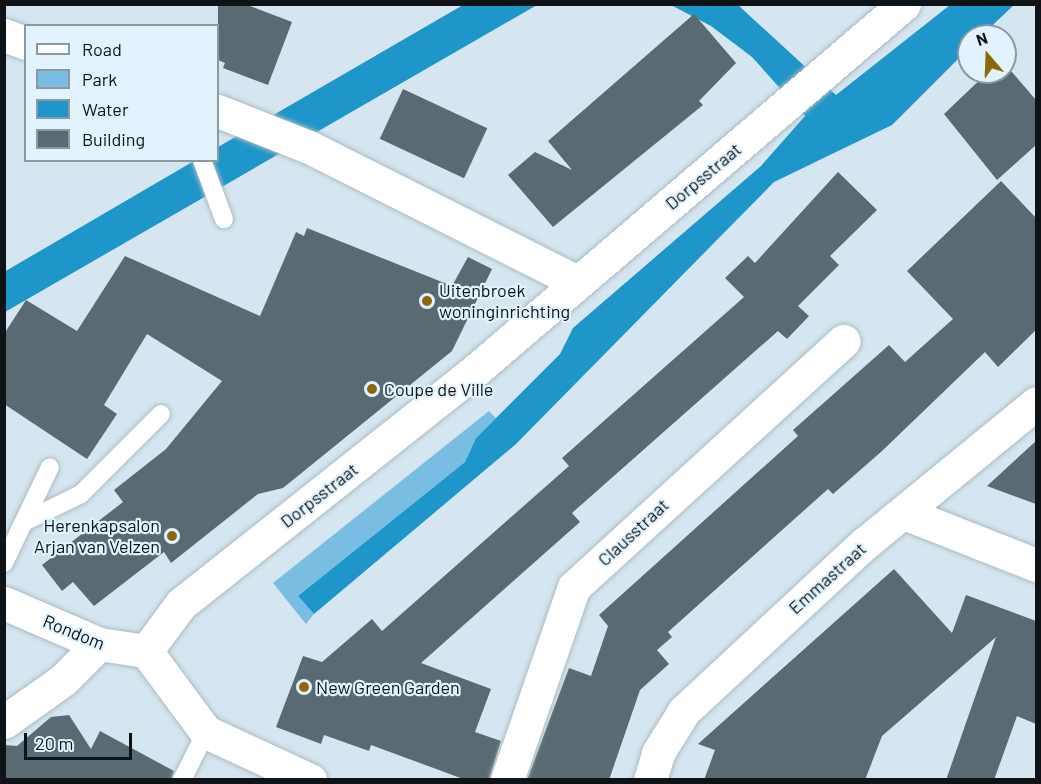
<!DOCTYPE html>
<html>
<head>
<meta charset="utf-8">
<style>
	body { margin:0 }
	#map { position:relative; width:1041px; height:784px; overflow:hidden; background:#d5e6f0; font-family:Barlow,sans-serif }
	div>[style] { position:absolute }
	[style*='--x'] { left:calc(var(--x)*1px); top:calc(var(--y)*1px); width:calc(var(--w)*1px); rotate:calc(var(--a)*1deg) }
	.green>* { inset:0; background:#79bde2 }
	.water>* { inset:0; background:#1e96c9 }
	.building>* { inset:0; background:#5a6a72; transform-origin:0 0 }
	.roads { filter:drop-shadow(0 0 2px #abbbc5) drop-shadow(0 0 2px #abbbc5) }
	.lane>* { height:18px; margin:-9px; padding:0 9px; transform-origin:9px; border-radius:9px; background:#fff }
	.street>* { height:33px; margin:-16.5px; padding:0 16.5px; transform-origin:16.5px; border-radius:16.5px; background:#fff }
	.secondary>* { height:33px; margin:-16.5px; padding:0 16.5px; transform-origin:16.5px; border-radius:16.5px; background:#fff }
	.dots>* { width:16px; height:16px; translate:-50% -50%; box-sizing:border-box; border:3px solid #e2f3fd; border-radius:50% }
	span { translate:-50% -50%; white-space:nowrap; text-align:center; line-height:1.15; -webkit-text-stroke:4.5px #e2f3fd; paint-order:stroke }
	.street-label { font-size:18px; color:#0d1316 }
	.poi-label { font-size:18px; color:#0d1316 }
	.left { translate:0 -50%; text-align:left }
	.right { translate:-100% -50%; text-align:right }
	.frame { position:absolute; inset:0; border:6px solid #0d1316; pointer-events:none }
	.legend { position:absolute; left:24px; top:24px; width:195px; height:138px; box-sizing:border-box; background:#e2f3fd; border:2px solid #8d99a1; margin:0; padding:8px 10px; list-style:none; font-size:18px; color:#0d1316 }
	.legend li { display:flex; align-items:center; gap:12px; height:30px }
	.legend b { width:30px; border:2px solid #8d99a1 }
	.north { position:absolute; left:957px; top:24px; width:60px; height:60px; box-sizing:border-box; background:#e2f3fd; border:2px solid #8d99a1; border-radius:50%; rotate:341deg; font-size:16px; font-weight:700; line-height:24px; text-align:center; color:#0d1316 }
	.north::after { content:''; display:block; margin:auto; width:21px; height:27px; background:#8d680b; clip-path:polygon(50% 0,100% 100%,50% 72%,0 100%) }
	.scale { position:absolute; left:24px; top:733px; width:108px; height:27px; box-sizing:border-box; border:3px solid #0d1316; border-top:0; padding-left:8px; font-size:18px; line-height:21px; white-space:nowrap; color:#0d1316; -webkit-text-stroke:4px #e2f3fd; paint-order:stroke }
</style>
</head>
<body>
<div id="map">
	<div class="green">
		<i style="clip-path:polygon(489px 411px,496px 418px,476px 438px,465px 462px,298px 596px,314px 614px,306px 624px,273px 583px)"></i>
	</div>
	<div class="water">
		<i style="clip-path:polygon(463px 5px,537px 5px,5px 312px,4px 272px,194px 161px,218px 160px,218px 147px)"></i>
		<i style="clip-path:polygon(671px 5px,738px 5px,836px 95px,950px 5px,1014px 5px,981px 36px,969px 36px,969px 48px,892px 125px,774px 182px,516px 444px,314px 614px,298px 596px,465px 462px,476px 438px,560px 354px,573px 328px,761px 166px,805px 116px,752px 57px,711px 26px)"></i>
	</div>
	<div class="building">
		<i style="clip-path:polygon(218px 4px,245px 4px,292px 22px,268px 85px,223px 68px,225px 63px,218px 60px)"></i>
		<i style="clip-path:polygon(694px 14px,736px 63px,699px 101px,703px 105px,553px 227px,508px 175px,535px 152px,572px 170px,548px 141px)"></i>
		<i style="clip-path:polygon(1005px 64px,1036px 100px,1036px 145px,997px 180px,944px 114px,988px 72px,1005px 72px)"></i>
		<i style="left:403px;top:89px;width:93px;height:55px;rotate:25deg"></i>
		<i style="clip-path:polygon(838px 172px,877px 210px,830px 256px,839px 265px,798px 306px,809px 316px,787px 339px,778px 331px,572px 513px,580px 522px,421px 663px,491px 689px,475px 732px,501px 741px,489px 780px,466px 780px,371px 745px,369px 751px,324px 735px,321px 744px,276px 727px,303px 656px,322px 662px,372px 619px,382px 631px,569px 466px,562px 458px,744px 297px,725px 278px,748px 256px,755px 263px)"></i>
		<i style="clip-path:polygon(1001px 181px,1036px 218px,1036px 330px,998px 367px,985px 352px,882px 451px,833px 494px,828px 489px,668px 632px,672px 637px,657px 650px,669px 664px,640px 690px,609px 780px,527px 780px,569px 668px,591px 676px,608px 626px,599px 615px,798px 436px,793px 430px,889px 345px,905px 362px,953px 319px,907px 271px)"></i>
		<i style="clip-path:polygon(307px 228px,452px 286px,468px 257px,492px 269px,452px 351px,283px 488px,258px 494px,171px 563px,164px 552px,94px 606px,73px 582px,62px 591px,42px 565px,123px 502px,114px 490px,166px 449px,222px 381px,147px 334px,104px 405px,117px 414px,87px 459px,4px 404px,4px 334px,26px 300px,77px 331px,125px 256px,260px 316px,296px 232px,304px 236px)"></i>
		<i style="clip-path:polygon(1036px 441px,1036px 504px,987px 486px)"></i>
		<i style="clip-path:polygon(894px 569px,952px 633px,966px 595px,1036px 621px,1036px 724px,1017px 716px,994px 780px,946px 780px,996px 637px,882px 736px,865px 780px,704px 780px,715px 750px,698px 744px)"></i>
		<i style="clip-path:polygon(69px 715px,91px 749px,100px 731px,174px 771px,171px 780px,4px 780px,4px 745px,17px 746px,51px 717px)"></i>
	</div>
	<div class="roads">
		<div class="lane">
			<i style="--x:202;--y:160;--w:63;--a:69.6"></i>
			<i style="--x:26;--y:521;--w:61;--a:-26.1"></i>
			<i style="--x:81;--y:494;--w:113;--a:-45"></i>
			<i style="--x:4;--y:563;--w:106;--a:-64.4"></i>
			<i style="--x:182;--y:780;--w:54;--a:-63.4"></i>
		</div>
		<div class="street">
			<i style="--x:4;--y:35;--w:23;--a:20"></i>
			<i style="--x:218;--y:111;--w:98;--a:21.6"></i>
			<i style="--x:309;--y:147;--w:301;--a:26.7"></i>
			<i style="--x:904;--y:513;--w:142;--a:21.5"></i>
			<i style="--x:4;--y:722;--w:72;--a:-35.4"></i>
			<i style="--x:63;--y:680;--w:51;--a:-45"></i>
			<i style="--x:507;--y:780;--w:204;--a:-70.9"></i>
			<i style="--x:574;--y:587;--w:365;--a:-42.4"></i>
			<i style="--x:650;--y:780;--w:28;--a:-73"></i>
			<i style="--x:658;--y:753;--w:49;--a:-58.2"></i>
			<i style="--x:684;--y:711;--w:246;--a:-42.9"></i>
			<i style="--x:864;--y:544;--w:222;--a:-39.3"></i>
		</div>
		<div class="secondary">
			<i style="--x:4;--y:603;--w:103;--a:23.3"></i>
			<i style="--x:99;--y:644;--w:48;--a:8.5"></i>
			<i style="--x:146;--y:651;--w:59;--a:-53.3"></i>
			<i style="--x:181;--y:604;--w:369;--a:-38.4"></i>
			<i style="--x:470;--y:375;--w:571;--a:-40.53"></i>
			<i style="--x:146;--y:651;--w:101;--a:53.5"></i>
			<i style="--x:206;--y:732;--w:115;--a:24.8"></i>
		</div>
	</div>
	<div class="dots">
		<i style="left:427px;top:301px;background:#8d680b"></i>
		<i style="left:372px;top:389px;background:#8d680b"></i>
		<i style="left:172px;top:536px;background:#8d680b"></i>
		<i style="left:304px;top:687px;background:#8d680b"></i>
	</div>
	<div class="street-label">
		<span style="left:703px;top:176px;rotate:-40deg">Dorpsstraat</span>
		<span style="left:319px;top:495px;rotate:-38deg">Dorpsstraat</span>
		<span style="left:633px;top:532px;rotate:-43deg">Clausstraat</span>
		<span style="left:827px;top:578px;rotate:-42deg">Emmastraat</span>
		<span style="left:74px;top:632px;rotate:22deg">Rondom</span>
	</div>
	<div class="poi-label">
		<span class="left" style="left:439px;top:301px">Uitenbroek<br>woninginrichting</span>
		<span class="left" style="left:384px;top:389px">Coupe de Ville</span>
		<span class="right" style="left:160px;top:536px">Herenkapsalon<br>Arjan van Velzen</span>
		<span class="left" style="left:316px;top:687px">New Green Garden</span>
	</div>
	<div class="frame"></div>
	<ul class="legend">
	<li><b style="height:8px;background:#fff"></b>Road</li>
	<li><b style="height:16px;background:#79bde2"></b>Park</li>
	<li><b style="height:16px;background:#1e96c9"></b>Water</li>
	<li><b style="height:16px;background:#5a6a72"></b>Building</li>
	</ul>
	<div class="north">N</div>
	<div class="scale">20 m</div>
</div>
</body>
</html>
